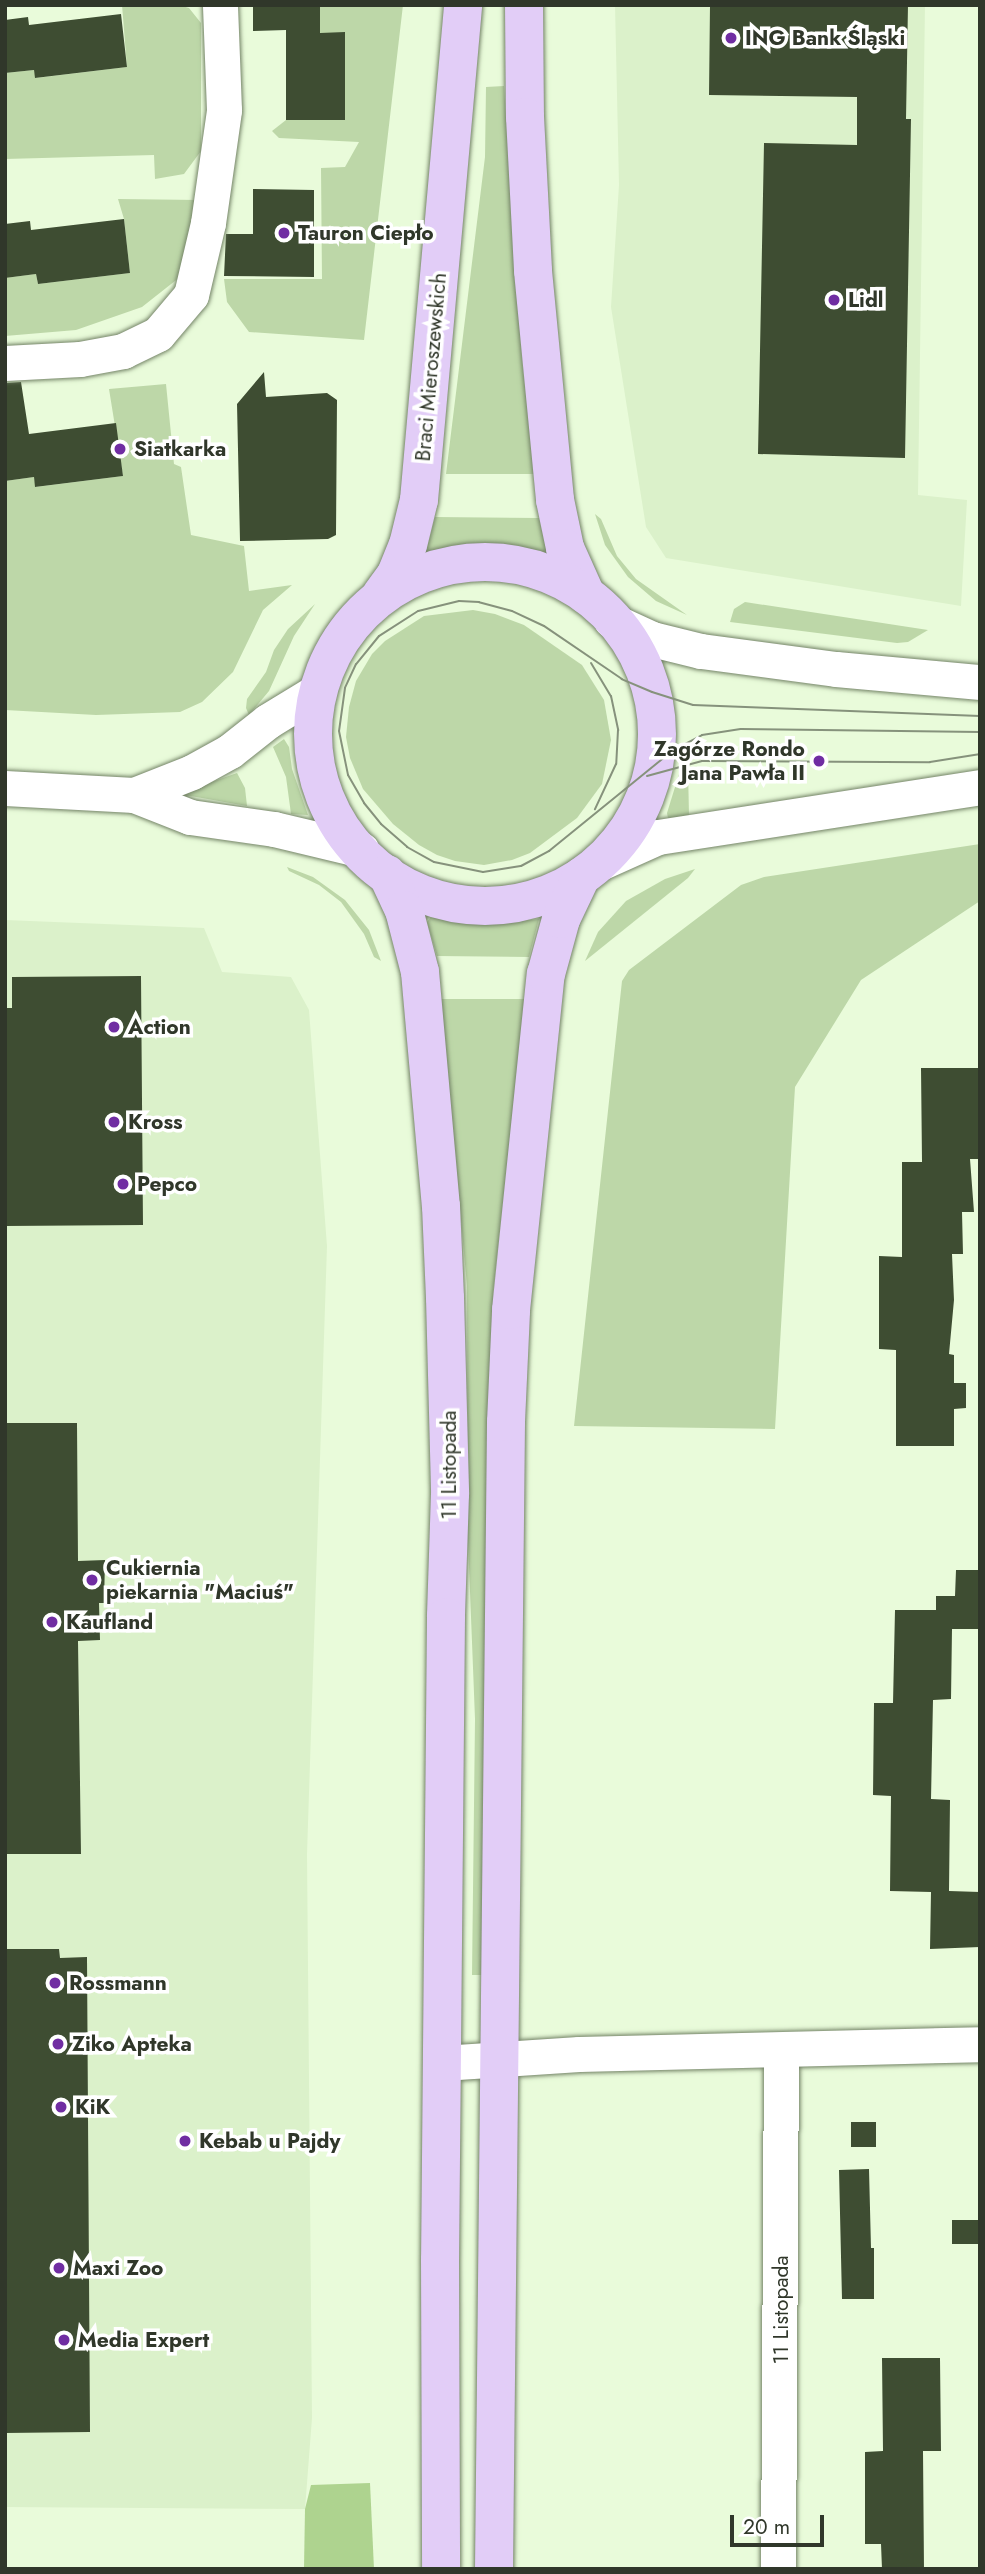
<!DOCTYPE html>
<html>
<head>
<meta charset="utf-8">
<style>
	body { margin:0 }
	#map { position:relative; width:985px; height:2574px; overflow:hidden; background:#e9fbda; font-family:Jost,sans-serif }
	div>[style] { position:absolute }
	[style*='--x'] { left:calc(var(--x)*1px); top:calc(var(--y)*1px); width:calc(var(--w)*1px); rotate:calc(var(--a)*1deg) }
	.built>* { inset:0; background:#dbf1ca }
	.green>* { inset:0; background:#bdd7a8 }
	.forest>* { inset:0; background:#aed38f }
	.building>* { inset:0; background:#3e4d32; transform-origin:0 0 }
	.roads { filter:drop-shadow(0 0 2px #748467) drop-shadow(0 0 2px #748467) }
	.minor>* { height:35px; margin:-17.5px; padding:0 17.5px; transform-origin:17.5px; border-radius:17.5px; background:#fff }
	.major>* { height:38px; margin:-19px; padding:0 19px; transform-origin:19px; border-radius:19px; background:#e2cdf7 }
	.major>.ring { margin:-19px; padding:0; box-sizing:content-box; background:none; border:38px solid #e2cdf7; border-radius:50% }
	.tram>* { height:2px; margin:-1px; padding:0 1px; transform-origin:1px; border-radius:1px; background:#86927c }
	.dots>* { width:19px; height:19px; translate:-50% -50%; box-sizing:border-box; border:4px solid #fff; border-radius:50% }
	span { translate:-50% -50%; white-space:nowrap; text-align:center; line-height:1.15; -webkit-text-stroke:7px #fff; paint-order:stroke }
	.poi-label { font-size:21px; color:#30372a; font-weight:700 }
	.left { translate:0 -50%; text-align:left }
	.right { translate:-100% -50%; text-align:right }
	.street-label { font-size:21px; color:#30372a }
	.frame { position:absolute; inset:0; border:7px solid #30372a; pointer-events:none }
	.scale { position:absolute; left:730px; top:2515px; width:94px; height:32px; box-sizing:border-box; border:4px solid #30372a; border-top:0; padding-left:9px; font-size:21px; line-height:24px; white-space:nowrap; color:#30372a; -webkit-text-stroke:5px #fff; paint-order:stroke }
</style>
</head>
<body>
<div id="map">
	<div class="built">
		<i style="clip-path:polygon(615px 5px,925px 5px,918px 495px,967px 500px,961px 606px,666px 558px,646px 527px,611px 307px,619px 185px)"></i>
		<i style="clip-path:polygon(5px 920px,204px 928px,222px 972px,291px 977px,309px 1010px,327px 1246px,307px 1854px,312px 2418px,305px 2509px,5px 2507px)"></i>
	</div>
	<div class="green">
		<i style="clip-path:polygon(122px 5px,179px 5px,189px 8px,201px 23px,201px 151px,184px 174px,155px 179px,154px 155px,5px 159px,5px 73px,34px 70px,36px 78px,127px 67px)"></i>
		<i style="clip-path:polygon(320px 5px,403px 5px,364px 340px,249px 332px,227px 302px,224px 279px,322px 279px,321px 168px,345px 167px,359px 142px,279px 138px,272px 131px,286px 120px,345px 120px,345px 33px,320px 33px)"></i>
		<i style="clip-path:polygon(504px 86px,522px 361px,535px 474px,446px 474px,485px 157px,486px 87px)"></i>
		<i style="clip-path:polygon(118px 199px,198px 200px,180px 277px,142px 307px,76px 330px,5px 336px,5px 278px,36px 274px,38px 284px,130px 273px,124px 219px)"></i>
		<i style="clip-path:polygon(166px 384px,174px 464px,181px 467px,191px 535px,244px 546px,249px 591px,292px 585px,263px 610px,233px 672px,202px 702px,180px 712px,96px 715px,5px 710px,5px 481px,34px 477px,36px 487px,123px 476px,109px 389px)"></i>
		<i style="clip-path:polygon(595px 514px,601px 519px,617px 556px,636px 579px,687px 615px,656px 601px,628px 577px,605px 545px)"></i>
		<i style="clip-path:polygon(435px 517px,539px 518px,547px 553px,508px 546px,464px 544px,426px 552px)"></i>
		<i style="clip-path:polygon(745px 602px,928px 630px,908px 642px,897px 643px,730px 622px,734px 609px)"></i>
		<i style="clip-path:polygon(315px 604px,294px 636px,269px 691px,249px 715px,246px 708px,247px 699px,266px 672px,274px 650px,288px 629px)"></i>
		<i style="clip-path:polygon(473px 610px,495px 614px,524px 625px,582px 665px,604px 700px,611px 740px,602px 784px,577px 818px,530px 853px,512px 860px,484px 865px,455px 861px,437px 855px,419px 845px,393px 824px,363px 789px,350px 758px,346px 737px,349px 707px,356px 681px,372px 654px,385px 641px,424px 616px)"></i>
		<i style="clip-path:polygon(284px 739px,289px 747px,292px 769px,308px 815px,291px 814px,286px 777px,273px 747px)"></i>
		<i style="clip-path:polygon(688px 769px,689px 816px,668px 818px,667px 813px,680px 771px)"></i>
		<i style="clip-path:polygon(237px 773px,245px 788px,247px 806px,185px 795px,189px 790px)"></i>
		<i style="clip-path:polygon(980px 844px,980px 901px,861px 980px,795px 1087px,775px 1429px,574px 1426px,622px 981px,629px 970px,741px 885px,764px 877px)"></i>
		<i style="clip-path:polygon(287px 867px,313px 877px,345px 900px,369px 930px,381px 961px,374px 957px,364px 934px,341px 902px,319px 885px,289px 871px)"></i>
		<i style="clip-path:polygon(695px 869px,688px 878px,585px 961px,598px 932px,626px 901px,665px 879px)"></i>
		<i style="clip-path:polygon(431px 917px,482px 925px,539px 919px,529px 957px,437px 956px,427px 922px)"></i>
		<i style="clip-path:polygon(441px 999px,525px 999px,493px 1293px,486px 1975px,472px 1975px,475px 1719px,468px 1540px,467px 1286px)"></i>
	</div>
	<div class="forest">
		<i style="clip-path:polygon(370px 2483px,374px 2569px,304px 2569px,305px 2509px,311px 2485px)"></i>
	</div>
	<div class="building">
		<i style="clip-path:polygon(253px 5px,320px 5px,320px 33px,345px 32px,345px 120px,286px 120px,286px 30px,253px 31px)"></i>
		<i style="clip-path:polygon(710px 5px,908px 5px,906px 119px,911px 119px,905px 458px,758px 454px,764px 143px,857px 145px,857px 97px,709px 95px)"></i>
		<i style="clip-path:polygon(121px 14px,127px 67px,35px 78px,34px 70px,5px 73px,5px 20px,28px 17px,29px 25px)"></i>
		<i style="clip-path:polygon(253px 189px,314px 190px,314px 277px,224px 276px,226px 234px,253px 234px)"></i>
		<i style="clip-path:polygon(124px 219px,130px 273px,38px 284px,36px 274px,5px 278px,5px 224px,30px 221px,31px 230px)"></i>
		<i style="clip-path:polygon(264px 372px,266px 397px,327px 393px,337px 400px,336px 535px,328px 539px,240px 541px,237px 404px)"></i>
		<i style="clip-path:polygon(21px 382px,29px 434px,116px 423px,123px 476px,35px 487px,34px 477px,5px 481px,5px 383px)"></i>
		<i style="clip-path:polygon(141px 976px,143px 1225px,5px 1226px,5px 1008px,12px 1008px,12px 977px)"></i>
		<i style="clip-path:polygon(921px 1068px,980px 1068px,980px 1159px,970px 1159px,974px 1212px,962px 1212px,963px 1254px,952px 1254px,954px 1300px,949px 1354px,954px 1355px,954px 1383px,966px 1383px,966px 1408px,954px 1409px,954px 1446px,896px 1446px,896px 1350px,879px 1349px,879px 1256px,902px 1257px,902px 1162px,922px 1162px)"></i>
		<i style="clip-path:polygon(5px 1423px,77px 1423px,78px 1561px,105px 1560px,104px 1603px,99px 1603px,100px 1640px,78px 1641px,81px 1854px,5px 1854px)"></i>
		<i style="clip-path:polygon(956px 1570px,980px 1570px,980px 1629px,952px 1629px,951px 1699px,933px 1700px,931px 1799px,950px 1800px,949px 1891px,980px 1892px,980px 1947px,930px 1949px,931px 1892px,890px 1891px,891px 1796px,873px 1795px,874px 1703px,893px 1703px,895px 1610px,936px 1610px,936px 1596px,955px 1596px)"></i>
		<i style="clip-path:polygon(5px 1949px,59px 1949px,60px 1958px,87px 1957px,90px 2432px,5px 2433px)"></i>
		<i style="left:851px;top:2122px;width:25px;height:25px"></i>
		<i style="clip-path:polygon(869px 2169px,871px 2248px,874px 2248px,874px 2299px,842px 2299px,839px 2170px)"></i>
		<i style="left:980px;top:2220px;width:24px;height:28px;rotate:90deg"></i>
		<i style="clip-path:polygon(882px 2358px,940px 2358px,941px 2451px,923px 2451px,924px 2569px,882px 2569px,881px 2544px,865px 2544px,865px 2452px,883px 2451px)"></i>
	</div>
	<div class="roads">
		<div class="minor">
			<i style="--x:5;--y:363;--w:75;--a:-3.1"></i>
			<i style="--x:80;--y:359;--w:44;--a:-10.5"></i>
			<i style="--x:123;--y:351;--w:39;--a:-26"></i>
			<i style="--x:158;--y:334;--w:51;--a:-49.8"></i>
			<i style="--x:191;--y:295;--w:74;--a:-76.7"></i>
			<i style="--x:208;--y:223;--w:114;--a:-81.9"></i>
			<i style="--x:224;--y:110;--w:105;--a:-92.2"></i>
			<i style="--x:611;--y:620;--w:45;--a:24.9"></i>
			<i style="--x:652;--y:639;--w:50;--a:13.8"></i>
			<i style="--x:701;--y:651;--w:136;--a:7.6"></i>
			<i style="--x:836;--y:669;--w:145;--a:5.2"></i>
			<i style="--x:5;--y:788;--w:129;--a:3.1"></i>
			<i style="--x:134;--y:795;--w:60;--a:21.4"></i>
			<i style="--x:190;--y:817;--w:85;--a:8.1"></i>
			<i style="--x:274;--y:829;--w:90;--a:13.4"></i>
			<i style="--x:134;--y:795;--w:62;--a:-21.6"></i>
			<i style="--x:192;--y:772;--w:43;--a:-28.9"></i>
			<i style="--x:230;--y:751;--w:48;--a:-38.3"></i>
			<i style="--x:268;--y:721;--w:52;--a:-31.5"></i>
			<i style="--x:602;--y:862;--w:61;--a:-24.1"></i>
			<i style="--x:658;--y:837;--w:326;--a:-8.8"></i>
			<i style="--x:442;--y:2063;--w:137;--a:-3.8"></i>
			<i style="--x:579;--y:2054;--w:401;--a:-1.4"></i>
			<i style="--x:778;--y:2569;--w:518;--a:-89.67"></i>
		</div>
		<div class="major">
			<i style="--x:524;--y:5;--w:112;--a:89.5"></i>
			<i style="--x:525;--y:117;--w:154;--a:87"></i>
			<i style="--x:533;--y:271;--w:230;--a:84.5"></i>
			<i style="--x:555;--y:500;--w:49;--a:78.2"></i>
			<i style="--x:565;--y:548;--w:51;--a:65.9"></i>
			<i class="ring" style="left:313px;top:562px;width:306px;height:306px"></i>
			<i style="--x:381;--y:595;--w:26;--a:-54"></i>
			<i style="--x:396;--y:574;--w:31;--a:-68"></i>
			<i style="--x:408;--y:545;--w:46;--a:-76.3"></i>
			<i style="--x:419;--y:500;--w:497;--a:-84.9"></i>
			<i style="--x:387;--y:874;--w:40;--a:65"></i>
			<i style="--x:404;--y:910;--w:64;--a:75.5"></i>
			<i style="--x:420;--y:972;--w:235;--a:84.9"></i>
			<i style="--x:441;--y:1206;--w:92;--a:87.5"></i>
			<i style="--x:445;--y:1298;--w:196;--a:88.5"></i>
			<i style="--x:450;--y:1494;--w:123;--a:91.9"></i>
			<i style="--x:446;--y:1617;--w:643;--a:90.53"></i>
			<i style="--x:440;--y:2260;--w:309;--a:89.8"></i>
			<i style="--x:494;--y:2569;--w:1147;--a:-89.4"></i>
			<i style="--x:506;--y:1422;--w:112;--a:-87.4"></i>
			<i style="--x:511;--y:1310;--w:338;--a:-84.1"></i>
			<i style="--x:546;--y:974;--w:57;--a:-74.7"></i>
			<i style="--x:561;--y:919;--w:47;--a:-64.5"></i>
		</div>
	</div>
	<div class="tram">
		<i style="--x:591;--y:663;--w:39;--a:59"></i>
		<i style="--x:611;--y:696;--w:35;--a:78"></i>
		<i style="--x:618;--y:730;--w:34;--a:93"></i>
		<i style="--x:616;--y:764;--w:50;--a:115"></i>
		<i style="--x:980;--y:716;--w:287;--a:-177.8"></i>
		<i style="--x:693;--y:705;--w:43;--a:-162.4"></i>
		<i style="--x:652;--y:692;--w:33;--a:-157"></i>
		<i style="--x:622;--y:679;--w:94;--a:-145.8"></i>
		<i style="--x:544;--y:626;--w:35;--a:-155"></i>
		<i style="--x:512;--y:611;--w:34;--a:-165"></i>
		<i style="--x:479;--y:602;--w:20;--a:-177"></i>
		<i style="--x:459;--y:601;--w:42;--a:166.3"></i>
		<i style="--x:418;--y:611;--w:46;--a:147.3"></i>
		<i style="--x:379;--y:636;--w:36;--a:129"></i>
		<i style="--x:356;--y:664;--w:26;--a:115"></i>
		<i style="--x:345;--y:688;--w:43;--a:97.9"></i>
		<i style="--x:339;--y:731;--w:45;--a:78.4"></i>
		<i style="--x:348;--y:775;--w:32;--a:60"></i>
		<i style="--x:364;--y:803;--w:27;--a:51"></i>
		<i style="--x:381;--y:824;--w:35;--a:41"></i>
		<i style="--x:407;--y:847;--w:31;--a:29"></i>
		<i style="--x:434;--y:862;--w:50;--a:11.5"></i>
		<i style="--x:483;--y:872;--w:38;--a:-9"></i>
		<i style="--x:521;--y:866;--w:32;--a:-28"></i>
		<i style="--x:549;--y:851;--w:159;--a:-39.1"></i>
		<i style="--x:672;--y:751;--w:34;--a:-28"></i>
		<i style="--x:702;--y:735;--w:39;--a:-9"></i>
		<i style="--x:741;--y:729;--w:239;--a:0.7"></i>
		<i style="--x:647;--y:776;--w:57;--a:-15.3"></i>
		<i style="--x:702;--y:761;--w:228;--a:0.3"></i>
		<i style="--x:930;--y:762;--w:51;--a:-9.1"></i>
	</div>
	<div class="dots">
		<i style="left:731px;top:38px;background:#702da2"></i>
		<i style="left:284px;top:233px;background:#702da2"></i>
		<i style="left:834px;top:300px;background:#702da2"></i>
		<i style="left:120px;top:449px;background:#702da2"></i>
		<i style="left:819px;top:761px;background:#702da2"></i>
		<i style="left:114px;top:1027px;background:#702da2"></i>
		<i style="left:114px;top:1122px;background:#702da2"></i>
		<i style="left:123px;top:1184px;background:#702da2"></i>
		<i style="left:92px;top:1580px;background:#702da2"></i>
		<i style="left:52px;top:1622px;background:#702da2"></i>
		<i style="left:55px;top:1983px;background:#702da2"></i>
		<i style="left:58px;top:2044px;background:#702da2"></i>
		<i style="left:61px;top:2107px;background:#702da2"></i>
		<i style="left:185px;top:2141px;background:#702da2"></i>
		<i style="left:59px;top:2268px;background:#702da2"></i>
		<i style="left:64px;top:2340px;background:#702da2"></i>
	</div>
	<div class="poi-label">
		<span class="left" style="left:745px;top:38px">ING Bank Śląski</span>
		<span class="left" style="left:298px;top:233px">Tauron Ciepło</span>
		<span class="left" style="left:848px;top:300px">Lidl</span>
		<span class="left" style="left:134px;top:449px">Siatkarka</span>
		<span class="right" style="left:805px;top:761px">Zagórze Rondo<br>Jana Pawła II</span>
		<span class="left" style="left:128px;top:1027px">Action</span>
		<span class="left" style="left:128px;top:1122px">Kross</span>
		<span class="left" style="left:137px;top:1184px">Pepco</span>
		<span class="left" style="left:106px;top:1580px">Cukiernia<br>piekarnia "Maciuś"</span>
		<span class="left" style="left:66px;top:1622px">Kaufland</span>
		<span class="left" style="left:69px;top:1983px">Rossmann</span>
		<span class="left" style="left:72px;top:2044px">Ziko Apteka</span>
		<span class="left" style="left:75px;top:2107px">KiK</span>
		<span class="left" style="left:199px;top:2141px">Kebab u Pajdy</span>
		<span class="left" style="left:73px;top:2268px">Maxi Zoo</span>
		<span class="left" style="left:78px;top:2340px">Media Expert</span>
	</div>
	<div class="street-label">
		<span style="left:431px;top:367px;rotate:-85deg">Braci Mieroszewskich</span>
		<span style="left:449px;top:1465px;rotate:-90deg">11 Listopada</span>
		<span style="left:781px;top:2310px;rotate:-90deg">11 Listopada</span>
	</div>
	<div class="frame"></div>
	<div class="scale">20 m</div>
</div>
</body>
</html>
